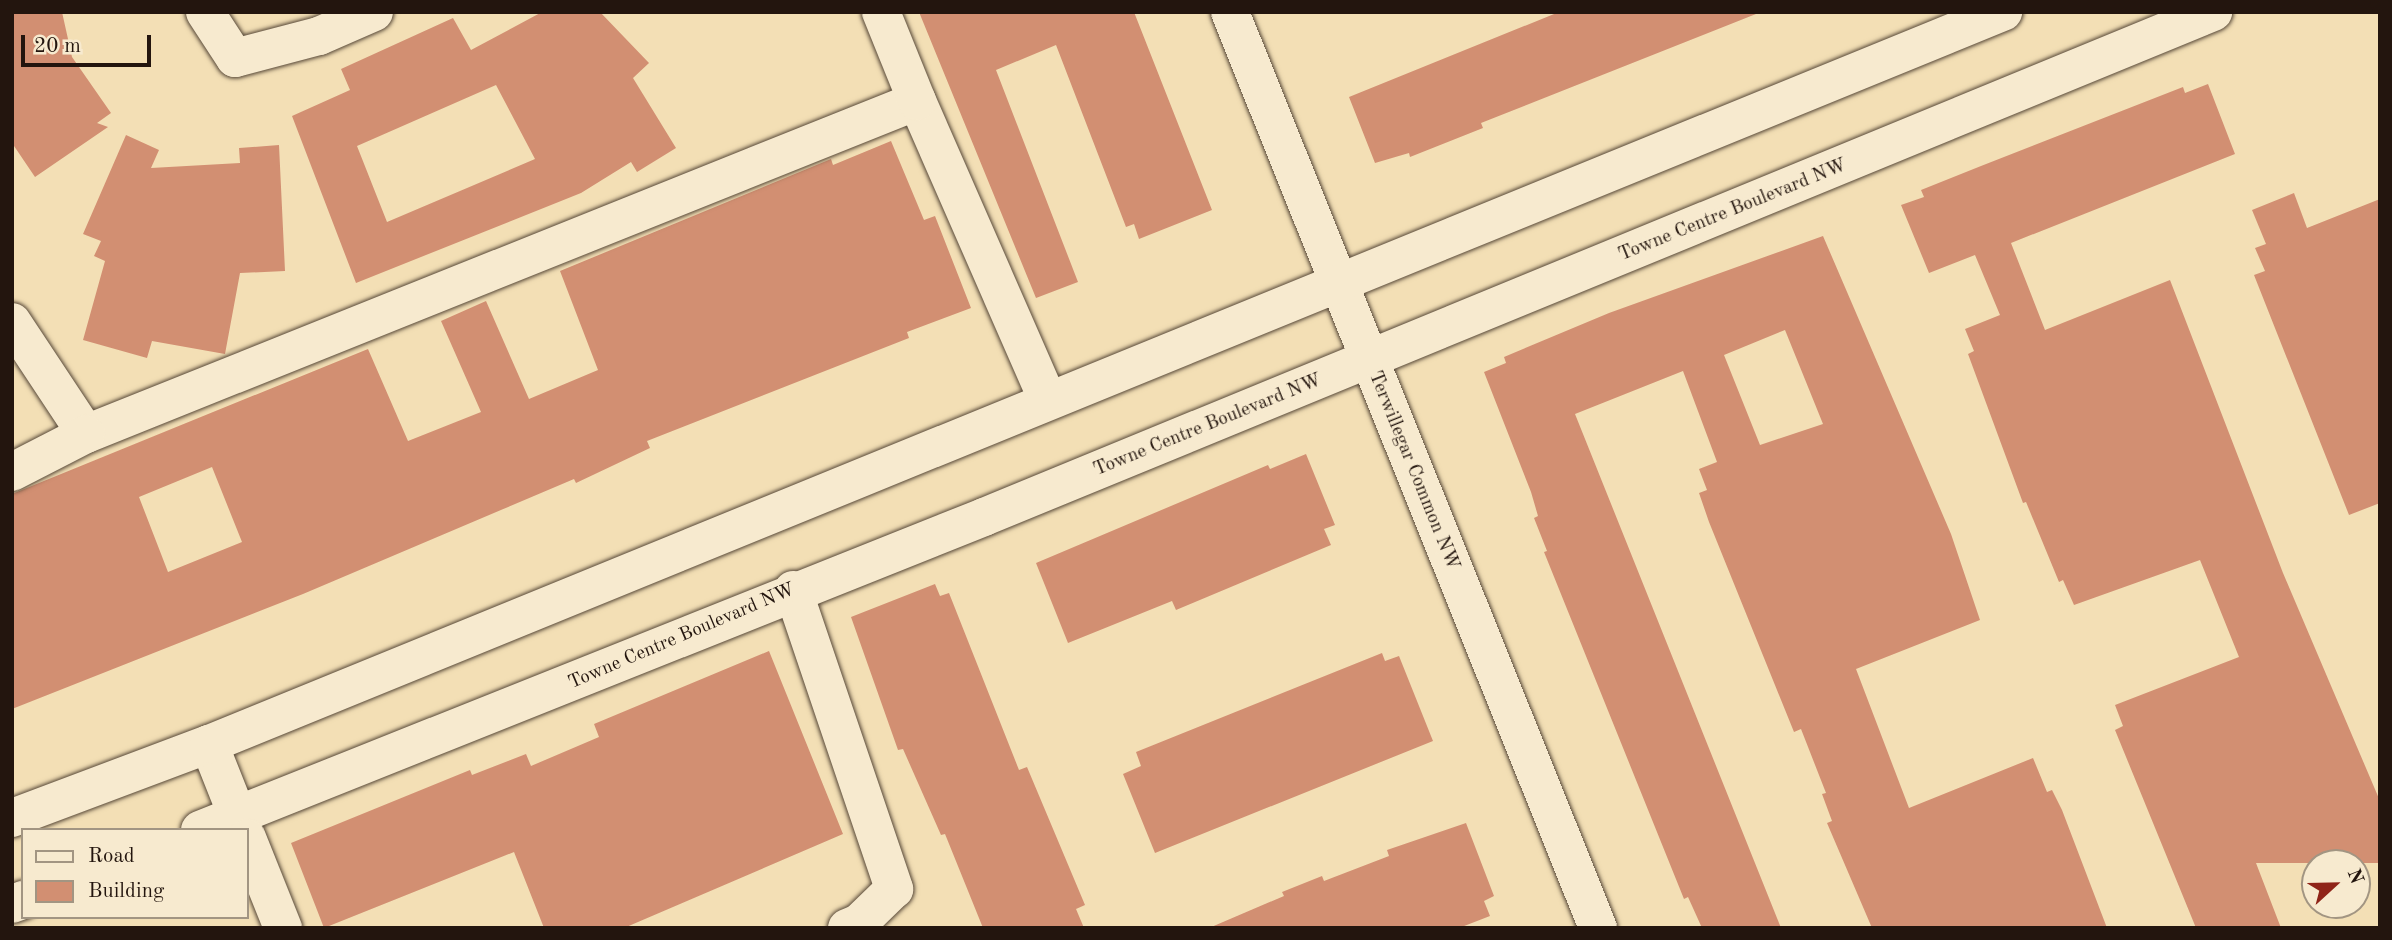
<!DOCTYPE html>
<html>
<head>
<meta charset="utf-8">
<style>
	body { margin:0 }
	#map { position:relative; width:2392px; height:940px; overflow:hidden; background:#f3dfb5; font-family:"Old Standard TT",serif }
	div>[style] { position:absolute }
	[style*='--x'] { left:calc(var(--x)*1px); top:calc(var(--y)*1px); width:calc(var(--w)*1px); rotate:calc(var(--a)*1deg) }
	.building>* { inset:0; background:#d28f72 }
	.roads { filter:drop-shadow(0 0 2px #574838) drop-shadow(0 0 2px #574838) }
	.minor>* { height:38px; margin:-19px; padding:0 19px; transform-origin:19px; border-radius:19px; background:#f7eacf }
	span { translate:-50% -50%; white-space:nowrap; text-align:center; line-height:1.15; -webkit-text-stroke:6px #f7eacf; paint-order:stroke }
	.street-label { font-size:19px; color:#23150e }
	.frame { position:absolute; inset:0; border:14px solid #23150e; pointer-events:none }
	.legend { position:absolute; left:21px; top:828px; width:228px; height:91px; box-sizing:border-box; background:#f7eacf; border:2px solid #a29582; margin:0; padding:9px 12px; list-style:none; font-size:21px; color:#23150e }
	.legend li { display:flex; align-items:center; gap:14px; height:35px }
	.legend b { width:35px; border:2px solid #a29582 }
	.north { position:absolute; left:2301px; top:849px; width:70px; height:70px; box-sizing:border-box; background:#f7eacf; border:2px solid #a29582; border-radius:50%; rotate:68deg; font-size:19px; font-weight:700; line-height:28px; text-align:center; color:#23150e }
	.north::after { content:''; display:block; margin:auto; width:24px; height:32px; background:#8f2418; clip-path:polygon(50% 0,100% 100%,50% 72%,0 100%) }
	.scale { position:absolute; left:21px; top:35px; width:130px; height:32px; box-sizing:border-box; border:4px solid #23150e; border-top:0; padding-left:9px; font-size:21px; line-height:24px; white-space:nowrap; color:#23150e; -webkit-text-stroke:5px #f7eacf; paint-order:stroke }
</style>
</head>
<body>
<div id="map">
	<div class="building">
		<i style="clip-path:polygon(12px 12px,62px 12px,72px 57px,111px 113px,97px 123px,108px 127px,35px 177px,12px 143px)"></i>
		<i style="clip-path:polygon(evenodd,542px 12px,600px 12px,649px 63px,633px 78px,676px 148px,637px 172px,631px 162px,581px 193px,356px 283px,292px 116px,350px 90px,341px 69px,453px 18px,471px 50px,542px 12px,496px 85px,535px 159px,387px 222px,357px 146px,496px 85px)"></i>
		<i style="clip-path:polygon(919px 12px,1134px 12px,1212px 210px,1139px 239px,1134px 224px,1126px 227px,1056px 45px,996px 70px,1078px 282px,1036px 298px)"></i>
		<i style="clip-path:polygon(1559px 12px,1756px 14px,1481px 123px,1483px 128px,1410px 157px,1409px 153px,1375px 163px,1349px 97px)"></i>
		<i style="clip-path:polygon(2208px 84px,2235px 154px,2011px 243px,2045px 330px,2170px 280px,2283px 573px,2380px 801px,2380px 863px,2256px 863px,2281px 928px,2196px 928px,2115px 730px,2123px 726px,2115px 705px,2239px 657px,2200px 560px,2074px 605px,2063px 580px,2059px 582px,2026px 502px,2023px 503px,1968px 354px,1974px 351px,1965px 329px,2000px 315px,1975px 255px,1929px 273px,1901px 205px,1924px 197px,1921px 190px,1981px 166px,2183px 87px,2185px 93px)"></i>
		<i style="clip-path:polygon(126px 135px,159px 150px,151px 168px,240px 163px,239px 148px,279px 145px,285px 271px,240px 273px,225px 354px,152px 341px,147px 358px,83px 340px,105px 261px,94px 256px,101px 241px,83px 234px)"></i>
		<i style="clip-path:polygon(evenodd,891px 141px,924px 220px,935px 216px,971px 308px,907px 332px,909px 338px,647px 441px,650px 448px,576px 483px,574px 479px,303px 594px,12px 709px,12px 494px,368px 349px,408px 441px,481px 412px,441px 321px,486px 301px,529px 399px,598px 370px,560px 271px,831px 159px,833px 165px,891px 141px,212px 467px,242px 542px,168px 572px,139px 497px,212px 467px)"></i>
		<i style="clip-path:polygon(2294px 193px,2307px 228px,2380px 199px,2380px 503px,2349px 515px,2254px 275px,2265px 271px,2255px 248px,2266px 244px,2252px 210px)"></i>
		<i style="clip-path:polygon(evenodd,1823px 236px,1951px 534px,1980px 620px,1856px 669px,1909px 808px,2033px 758px,2047px 792px,2052px 790px,2062px 810px,2107px 928px,1872px 928px,1827px 823px,1832px 821px,1822px 794px,1826px 793px,1801px 729px,1794px 732px,1709px 522px,1699px 493px,1707px 490px,1699px 469px,1717px 462px,1683px 371px,1575px 414px,1781px 928px,1702px 928px,1688px 897px,1684px 899px,1544px 552px,1547px 551px,1534px 518px,1538px 516px,1531px 492px,1484px 372px,1506px 363px,1504px 357px,1609px 313px,1823px 236px,1785px 330px,1823px 424px,1760px 445px,1724px 355px,1785px 330px)"></i>
		<i style="clip-path:polygon(1306px 454px,1335px 525px,1324px 529px,1331px 545px,1176px 610px,1172px 601px,1068px 643px,1036px 563px,1268px 465px,1270px 469px)"></i>
		<i style="clip-path:polygon(935px 584px,940px 596px,949px 593px,1019px 770px,1027px 767px,1085px 905px,1076px 909px,1084px 928px,983px 928px,945px 834px,941px 835px,903px 749px,898px 750px,851px 617px)"></i>
		<i style="clip-path:polygon(769px 651px,843px 834px,624px 928px,544px 928px,514px 852px,324px 928px,291px 843px,470px 770px,472px 775px,526px 754px,531px 766px,599px 737px,594px 724px)"></i>
		<i style="clip-path:polygon(1382px 653px,1385px 661px,1399px 656px,1433px 741px,1155px 853px,1123px 774px,1141px 766px,1136px 752px)"></i>
		<i style="clip-path:polygon(1466px 823px,1494px 896px,1484px 901px,1490px 916px,1459px 928px,1209px 928px,1284px 896px,1282px 892px,1322px 876px,1324px 881px,1389px 856px,1387px 850px)"></i>
	</div>
	<div class="roads">
		<div class="minor">
			<i style="--x:205;--y:12;--w:55;--a:56.9"></i>
			<i style="--x:235;--y:58;--w:87;--a:-14.7"></i>
			<i style="--x:319;--y:36;--w:60;--a:-23.6"></i>
			<i style="--x:1230;--y:12;--w:987;--a:68.11"></i>
			<i style="--x:917;--y:101;--w:325;--a:66.4"></i>
			<i style="--x:12;--y:322;--w:134;--a:56.5"></i>
			<i style="--x:86;--y:434;--w:895;--a:-21.84"></i>
			<i style="--x:917;--y:101;--w:96;--a:-112"></i>
			<i style="--x:12;--y:472;--w:83;--a:-27.2"></i>
			<i style="--x:793;--y:590;--w:316;--a:71.3"></i>
			<i style="--x:894;--y:889;--w:49;--a:135.8"></i>
			<i style="--x:859;--y:923;--w:13;--a:157"></i>
			<i style="--x:209;--y:744;--w:92;--a:68.4"></i>
			<i style="--x:12;--y:818;--w:210;--a:-20.6"></i>
			<i style="--x:209;--y:744;--w:1938;--a:-22.2"></i>
			<i style="--x:200;--y:830;--w:844;--a:-21.76"></i>
			<i style="--x:984;--y:517;--w:1329;--a:-22.34"></i>
			<i style="--x:247;--y:838;--w:97;--a:68.2"></i>
			<i style="--x:12;--y:904;--w:12;--a:-20"></i>
		</div>
	</div>
	<div class="street-label">
		<span style="left:1733px;top:211px;rotate:-22deg">Towne Centre Boulevard NW</span>
		<span style="left:1208px;top:426px;rotate:-22deg">Towne Centre Boulevard NW</span>
		<span style="left:1413px;top:471px;rotate:68deg">Terwillegar Common NW</span>
		<span style="left:682px;top:637px;rotate:-23deg">Towne Centre Boulevard NW</span>
	</div>
	<div class="frame"></div>
	<ul class="legend">
	<li><b style="height:9px;background:#f7eacf"></b>Road</li>
	<li><b style="height:19px;background:#d28f72"></b>Building</li>
	</ul>
	<div class="north">N</div>
	<div class="scale">20 m</div>
</div>
</body>
</html>
